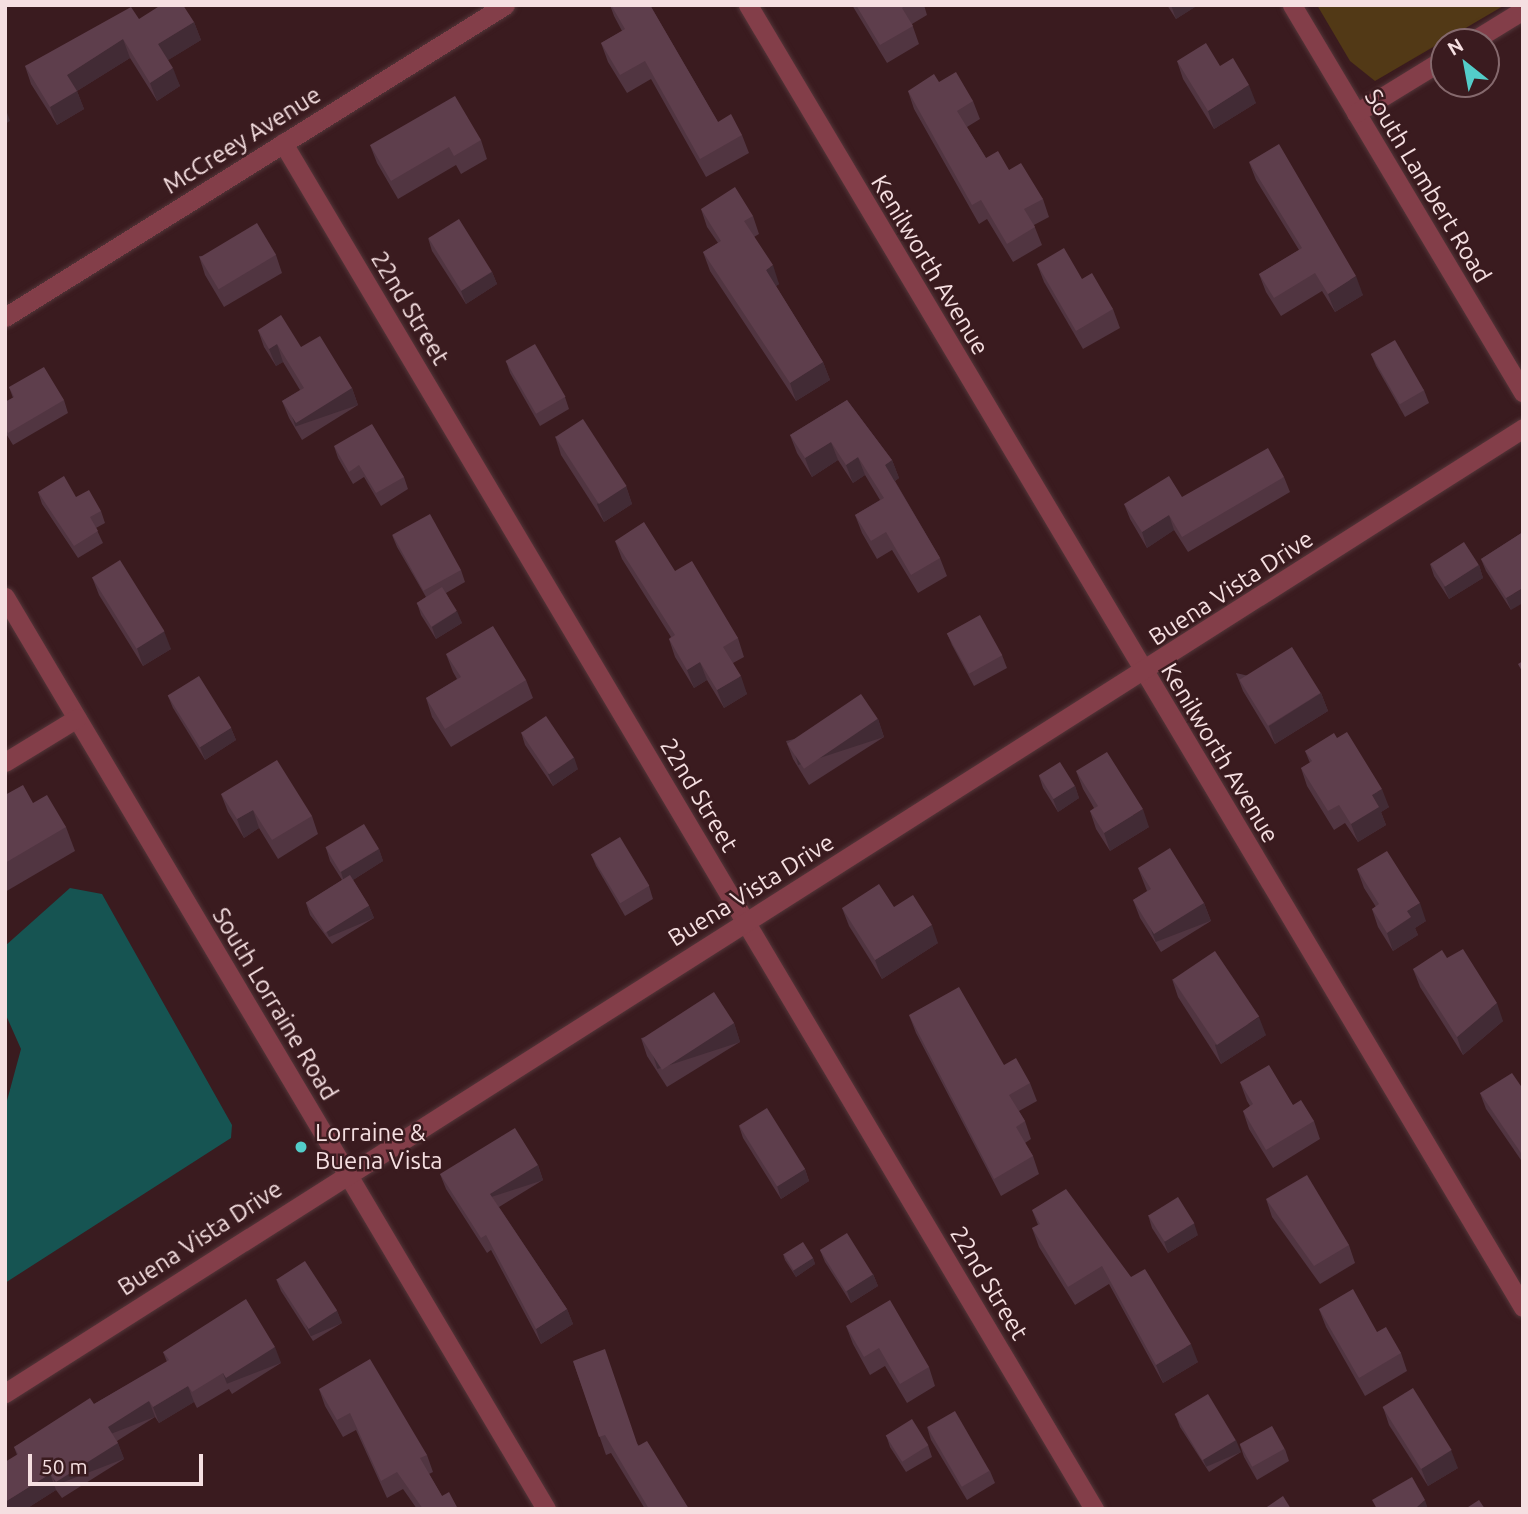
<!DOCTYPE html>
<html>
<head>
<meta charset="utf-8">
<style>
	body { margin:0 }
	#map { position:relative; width:1528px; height:1514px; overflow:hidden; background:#3a1b1f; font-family:Ubuntu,sans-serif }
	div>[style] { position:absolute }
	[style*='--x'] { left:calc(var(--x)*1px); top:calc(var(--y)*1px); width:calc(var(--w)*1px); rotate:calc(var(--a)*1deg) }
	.green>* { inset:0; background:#523916 }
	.water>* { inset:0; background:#165452 }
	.roads { filter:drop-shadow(0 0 2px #54363a) drop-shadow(0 0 2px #54363a) }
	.minor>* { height:19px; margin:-9.5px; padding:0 9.5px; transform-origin:9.5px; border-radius:9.5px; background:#833e49 }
	.wall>* { inset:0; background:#513541 }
	.shaded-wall>* { inset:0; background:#422b35; transform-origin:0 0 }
	.building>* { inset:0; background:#5e3e4c; transform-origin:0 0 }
	.dots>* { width:19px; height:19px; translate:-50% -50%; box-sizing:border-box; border:4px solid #3a1b1f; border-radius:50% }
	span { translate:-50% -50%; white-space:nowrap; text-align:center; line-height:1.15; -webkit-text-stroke:5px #3a1b1f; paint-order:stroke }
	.street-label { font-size:24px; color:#f5dfe1 }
	.poi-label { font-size:24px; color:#f5dfe1 }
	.left { translate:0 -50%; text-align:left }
	.frame { position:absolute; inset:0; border:7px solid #f5dfe1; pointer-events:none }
	.north { position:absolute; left:1430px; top:28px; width:70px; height:70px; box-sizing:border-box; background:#3a1b1f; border:2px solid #85696d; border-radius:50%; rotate:329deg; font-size:19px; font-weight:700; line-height:28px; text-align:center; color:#f5dfe1 }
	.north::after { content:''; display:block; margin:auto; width:24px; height:32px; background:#53cdc9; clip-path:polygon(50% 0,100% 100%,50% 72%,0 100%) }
	.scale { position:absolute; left:28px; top:1454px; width:175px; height:32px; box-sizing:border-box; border:4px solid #f5dfe1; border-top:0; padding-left:9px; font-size:21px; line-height:24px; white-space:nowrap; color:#f5dfe1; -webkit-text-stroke:5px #3a1b1f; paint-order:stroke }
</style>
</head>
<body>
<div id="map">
	<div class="green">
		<i style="clip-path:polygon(1317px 5px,1505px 5px,1375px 81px,1350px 61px)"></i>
	</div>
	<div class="water">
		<i style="clip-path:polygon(70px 888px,102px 894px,232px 1125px,231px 1138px,5px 1283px,5px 1108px,21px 1049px,5px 1013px,5px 946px)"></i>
	</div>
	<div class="roads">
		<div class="minor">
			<i style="--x:748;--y:5;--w:1515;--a:59.24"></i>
			<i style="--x:1292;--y:5;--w:451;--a:59.2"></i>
			<i style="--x:1471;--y:42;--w:61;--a:-31.6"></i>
			<i style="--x:1356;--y:113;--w:103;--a:-31.5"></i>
			<i style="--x:283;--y:143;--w:1589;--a:59.3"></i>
			<i style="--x:5;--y:317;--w:589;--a:-31.96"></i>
			<i style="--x:5;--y:597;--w:1060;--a:59.32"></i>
			<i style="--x:5;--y:762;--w:84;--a:-31.4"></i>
			<i style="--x:5;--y:1393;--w:1799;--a:-32.44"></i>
		</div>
	</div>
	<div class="wall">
		<i style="clip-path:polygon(610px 5px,650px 5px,718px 122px,742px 135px,749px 153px,706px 177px,651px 79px,627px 93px,608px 62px,601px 43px,622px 31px,614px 16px)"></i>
		<i style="clip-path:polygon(852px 5px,924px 5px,927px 15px,912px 24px,919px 44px,887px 63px)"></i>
		<i style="clip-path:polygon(1167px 5px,1198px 5px,1176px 19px)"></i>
		<i style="clip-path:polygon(139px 19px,194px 22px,201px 40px,168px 60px,180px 86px,157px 101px,130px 58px,77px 91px,84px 109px,57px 125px,31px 84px,25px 66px)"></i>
		<i style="clip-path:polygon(1177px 61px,1220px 66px,1256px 103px,1214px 129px,1183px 79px)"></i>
		<i style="clip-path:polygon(939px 82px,973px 101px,980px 119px,967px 127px,986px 158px,1009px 170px,1043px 199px,1049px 217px,1034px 225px,1042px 245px,1013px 262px,987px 219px,979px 224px,914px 109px,908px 91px)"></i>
		<i style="clip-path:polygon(481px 140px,487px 159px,461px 174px,456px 165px,398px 199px,377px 163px,370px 145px)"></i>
		<i style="clip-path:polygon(1249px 162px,1363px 295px,1335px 312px,1322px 291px,1281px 316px,1266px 292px,1259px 274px,1299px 250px,1256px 180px)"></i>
		<i style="clip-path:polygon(701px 209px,753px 216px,759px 234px,754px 237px,779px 284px,776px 286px,823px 362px,830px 380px,796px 401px,710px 271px,703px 252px,718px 243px,707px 227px)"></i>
		<i style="clip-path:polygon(428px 238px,492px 272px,497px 284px,466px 304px,432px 251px)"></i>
		<i style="clip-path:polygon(276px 255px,282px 273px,224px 307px,205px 275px,199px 256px)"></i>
		<i style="clip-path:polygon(1037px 264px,1082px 279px,1113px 309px,1120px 328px,1083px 349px,1044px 282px)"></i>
		<i style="clip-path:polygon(258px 330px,301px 347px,352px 388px,358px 405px,302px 440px,289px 418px,282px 401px,300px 390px,283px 362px,276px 366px,264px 347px)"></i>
		<i style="clip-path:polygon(1371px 354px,1424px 390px,1429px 403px,1405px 417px,1376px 366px)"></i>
		<i style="clip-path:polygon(506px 361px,565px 397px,569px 409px,540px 426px,510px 373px)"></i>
		<i style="clip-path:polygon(9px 387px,64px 400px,68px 413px,13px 445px,5px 432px,5px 402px,13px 398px)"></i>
		<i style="clip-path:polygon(847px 400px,892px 460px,899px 478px,895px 481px,940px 558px,947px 576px,918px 593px,892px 550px,877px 559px,862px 533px,855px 515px,880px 500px,865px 475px,853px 483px,838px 460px,812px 477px,797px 453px,790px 435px)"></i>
		<i style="clip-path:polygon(555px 436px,626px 486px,632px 504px,604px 522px,561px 455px)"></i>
		<i style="clip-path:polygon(334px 446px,404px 477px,408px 489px,381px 506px,364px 477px,353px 484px,338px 458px)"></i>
		<i style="clip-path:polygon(1284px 477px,1290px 492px,1188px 552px,1174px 530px,1147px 548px,1130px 519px,1124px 504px,1182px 497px)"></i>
		<i style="clip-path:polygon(38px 492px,76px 497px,101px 511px,105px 523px,96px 528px,103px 543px,78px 558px,42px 504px)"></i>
		<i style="clip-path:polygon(1523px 532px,1511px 610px,1486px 571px,1481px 559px)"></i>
		<i style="clip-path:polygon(392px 535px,461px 570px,465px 582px,446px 593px,462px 623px,436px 639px,421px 615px,417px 603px,426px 597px,397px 547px)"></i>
		<i style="clip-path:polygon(615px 541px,675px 571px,738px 638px,744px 657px,733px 663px,747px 694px,724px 708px,707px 680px,694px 688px,675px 657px,669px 639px,671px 637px,622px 559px)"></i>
		<i style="clip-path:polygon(1430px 564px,1479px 565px,1483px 578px,1449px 599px,1434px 576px)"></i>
		<i style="clip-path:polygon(92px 577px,171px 649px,143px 666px,99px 595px)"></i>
		<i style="clip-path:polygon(947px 633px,1002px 655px,1007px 668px,974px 686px,952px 645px)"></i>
		<i style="clip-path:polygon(446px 654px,526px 680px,533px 698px,451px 747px,432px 717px,426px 698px,457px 679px,453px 672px)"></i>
		<i style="clip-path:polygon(1236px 673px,1321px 693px,1328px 711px,1275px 744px,1243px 691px)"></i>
		<i style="clip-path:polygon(168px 696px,231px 728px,236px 740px,205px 760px,173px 708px)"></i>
		<i style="clip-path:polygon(878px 719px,884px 737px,809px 785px,793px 759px,786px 741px)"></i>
		<i style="clip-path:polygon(521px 732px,578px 769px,553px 786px,525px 745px)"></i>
		<i style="clip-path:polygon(1337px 738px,1389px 807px,1381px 812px,1386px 825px,1358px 842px,1345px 823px,1334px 830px,1307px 786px,1301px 768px,1310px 763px,1305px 751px)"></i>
		<i style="clip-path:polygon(1076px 771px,1149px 827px,1110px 851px,1096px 829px,1090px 811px,1094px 808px,1083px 789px)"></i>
		<i style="clip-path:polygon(1039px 776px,1075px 786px,1079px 798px,1058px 812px,1043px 788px)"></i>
		<i style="clip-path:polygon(221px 794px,312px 816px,318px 834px,278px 859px,259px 828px,244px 838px,228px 812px)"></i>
		<i style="clip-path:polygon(5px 795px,66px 827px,75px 851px,5px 892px)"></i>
		<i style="clip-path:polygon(326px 848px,379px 849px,383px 861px,353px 880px,369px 906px,374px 918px,332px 944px,310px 915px,306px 903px,342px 880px,330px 861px)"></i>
		<i style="clip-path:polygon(591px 854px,649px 886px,653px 899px,625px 916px,596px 866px)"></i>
		<i style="clip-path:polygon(1138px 868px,1204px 903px,1211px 921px,1161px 952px,1140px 918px,1133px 900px,1147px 891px)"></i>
		<i style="clip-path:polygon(1357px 869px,1426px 921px,1415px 928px,1418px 935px,1393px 951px,1378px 927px,1372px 909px,1376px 907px,1364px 888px)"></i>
		<i style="clip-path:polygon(894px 907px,938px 943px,882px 979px,849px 926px,842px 908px)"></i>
		<i style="clip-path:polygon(1447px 958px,1503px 1021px,1463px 1055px,1420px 987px,1413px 969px)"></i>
		<i style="clip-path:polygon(1172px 979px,1266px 1035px,1221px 1064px,1178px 997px)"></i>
		<i style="clip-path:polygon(909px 1015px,1004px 1065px,1030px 1083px,1037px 1101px,1019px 1111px,1025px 1121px,1031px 1139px,1025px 1143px,1033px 1156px,1039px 1174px,1001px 1196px,916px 1033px)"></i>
		<i style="clip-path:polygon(734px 1023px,740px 1042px,667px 1087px,647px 1056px,641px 1038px)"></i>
		<i style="clip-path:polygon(1240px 1082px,1293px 1105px,1314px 1121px,1320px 1139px,1273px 1168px,1249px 1129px,1243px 1111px,1250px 1106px,1247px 1101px)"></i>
		<i style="clip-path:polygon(1523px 1089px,1523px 1163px,1486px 1109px,1480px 1093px)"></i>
		<i style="clip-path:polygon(739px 1126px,805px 1169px,809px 1181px,781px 1199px,743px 1138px)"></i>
		<i style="clip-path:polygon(538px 1165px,543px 1180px,499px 1207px,567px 1309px,573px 1324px,541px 1344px,491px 1250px,487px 1253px,446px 1189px,440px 1174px)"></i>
		<i style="clip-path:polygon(1266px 1199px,1349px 1245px,1355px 1263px,1320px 1284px,1272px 1217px)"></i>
		<i style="clip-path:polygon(1032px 1210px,1131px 1277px,1198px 1362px,1163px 1383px,1109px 1284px,1075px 1305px,1039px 1247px,1032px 1228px,1038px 1225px)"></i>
		<i style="clip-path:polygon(1148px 1215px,1198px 1235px,1168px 1253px,1152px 1228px)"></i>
		<i style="clip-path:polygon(820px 1250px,873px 1274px,878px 1286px,851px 1303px,825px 1262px)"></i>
		<i style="clip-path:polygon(783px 1254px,813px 1258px,815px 1264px,796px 1277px,785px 1260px)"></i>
		<i style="clip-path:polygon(276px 1279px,337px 1311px,342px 1323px,313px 1341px,281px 1291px)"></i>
		<i style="clip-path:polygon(1319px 1309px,1377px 1332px,1401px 1353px,1407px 1371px,1365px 1396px,1326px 1327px)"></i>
		<i style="clip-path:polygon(846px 1326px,929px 1367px,935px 1386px,907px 1403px,885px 1366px,870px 1375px,853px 1344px)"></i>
		<i style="clip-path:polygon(163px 1352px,281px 1363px,232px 1394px,229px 1389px,197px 1408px,194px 1402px,159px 1423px,155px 1417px,117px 1441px,124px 1459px,62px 1498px,56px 1490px,26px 1509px,5px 1509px,17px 1455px,14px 1447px,94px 1404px,167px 1362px)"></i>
		<i style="clip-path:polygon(573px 1361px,639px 1446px,689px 1509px,645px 1509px,611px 1453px,606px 1455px)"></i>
		<i style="clip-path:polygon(319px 1389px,427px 1455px,433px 1472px,429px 1474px,442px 1496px,458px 1509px,417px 1509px,403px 1489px,387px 1498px,356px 1430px,343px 1437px,325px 1406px)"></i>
		<i style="clip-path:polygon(1383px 1407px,1458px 1468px,1428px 1486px,1389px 1425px)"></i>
		<i style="clip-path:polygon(1175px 1414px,1241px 1452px,1209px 1472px,1180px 1427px)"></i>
		<i style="clip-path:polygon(927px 1427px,990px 1471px,995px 1483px,967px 1500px,931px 1440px)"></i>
		<i style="clip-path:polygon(886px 1435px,928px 1445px,932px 1457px,906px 1472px,890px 1447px)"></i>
		<i style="clip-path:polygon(1240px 1445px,1285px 1449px,1289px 1461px,1257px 1480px,1244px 1457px)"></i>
	</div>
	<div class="shaded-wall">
		<i style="clip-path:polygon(1171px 5px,1198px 5px,1176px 19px)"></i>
		<i style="clip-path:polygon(194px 22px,201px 40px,165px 62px,158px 44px)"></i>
		<i style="clip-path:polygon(123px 39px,130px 58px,77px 91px,84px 109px,57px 125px,50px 107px,67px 75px)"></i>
		<i style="clip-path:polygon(173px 68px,180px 86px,157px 101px,150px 83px)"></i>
		<i style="clip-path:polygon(1249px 85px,1256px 103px,1214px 129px,1208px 111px)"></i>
		<i style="clip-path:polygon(5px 107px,10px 121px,5px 124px)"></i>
		<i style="clip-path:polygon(773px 265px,779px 284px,773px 288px,766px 270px)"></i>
		<i style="clip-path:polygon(492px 272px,497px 284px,466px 304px,461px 291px)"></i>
		<i style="clip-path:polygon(1356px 276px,1363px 295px,1335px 312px,1328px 294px)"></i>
		<i style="clip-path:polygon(277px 344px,283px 362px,276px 366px,269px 349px)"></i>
		<i style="clip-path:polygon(823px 362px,830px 380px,796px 401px,790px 383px)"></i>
		<i style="left:352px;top:388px;width:18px;height:66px;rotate:71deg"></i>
		<i style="clip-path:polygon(831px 442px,838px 460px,812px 477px,805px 458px)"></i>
		<i style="clip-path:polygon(858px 457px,865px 475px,853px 483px,846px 465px)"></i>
		<i style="clip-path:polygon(892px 460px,899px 478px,892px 483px,885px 465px)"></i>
		<i style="clip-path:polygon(626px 486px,632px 504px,604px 522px,597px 504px)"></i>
		<i style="clip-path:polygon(1169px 515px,1174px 530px,1147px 548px,1142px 532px)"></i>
		<i style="clip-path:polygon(1479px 565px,1483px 578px,1449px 599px,1444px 587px)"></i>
		<i style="clip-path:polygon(1523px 588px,1523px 603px,1511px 610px,1506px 598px)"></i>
		<i style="clip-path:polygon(457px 611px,462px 623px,436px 639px,432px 627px)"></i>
		<i style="clip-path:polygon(164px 631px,171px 649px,143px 666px,137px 648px)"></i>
		<i style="clip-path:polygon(700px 662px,707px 680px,694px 688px,687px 670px)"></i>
		<i style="clip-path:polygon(741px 676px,747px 694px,724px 708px,717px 690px)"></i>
		<i style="clip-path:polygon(1321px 693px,1328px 711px,1275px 744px,1269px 726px)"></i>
		<i style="left:878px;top:719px;width:19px;height:90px;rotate:72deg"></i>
		<i style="clip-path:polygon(231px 728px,236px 740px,205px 760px,200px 747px)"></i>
		<i style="clip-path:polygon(574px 757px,578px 769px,553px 786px,548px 774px)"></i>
		<i style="clip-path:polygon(1075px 786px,1079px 798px,1058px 812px,1053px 799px)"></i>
		<i style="clip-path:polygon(1382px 789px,1389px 807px,1381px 812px,1386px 825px,1358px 842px,1351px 824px,1372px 795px)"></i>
		<i style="clip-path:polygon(1143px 809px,1149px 827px,1110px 851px,1104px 833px)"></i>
		<i style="clip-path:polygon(253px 810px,259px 828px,244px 838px,237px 819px)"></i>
		<i style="clip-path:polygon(379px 849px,383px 861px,345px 885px,341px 872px)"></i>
		<i style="left:1204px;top:903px;width:19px;height:59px;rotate:69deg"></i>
		<i style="clip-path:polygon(1420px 903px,1426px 921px,1415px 928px,1418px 935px,1393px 951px,1387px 933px,1407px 911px)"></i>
		<i style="left:369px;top:906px;width:13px;height:49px;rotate:67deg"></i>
		<i style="clip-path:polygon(932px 925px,938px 943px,882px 979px,875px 960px)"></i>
		<i style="clip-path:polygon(1497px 1003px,1503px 1021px,1463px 1055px,1457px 1037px)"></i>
		<i style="clip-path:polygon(1259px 1017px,1266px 1035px,1221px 1064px,1215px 1045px)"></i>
		<i style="left:734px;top:1023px;width:20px;height:87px;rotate:72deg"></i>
		<i style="left:538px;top:1165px;width:16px;height:56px;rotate:72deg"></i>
		<i style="clip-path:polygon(805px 1169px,809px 1181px,781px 1199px,777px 1186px)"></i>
		<i style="clip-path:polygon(1194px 1223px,1198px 1235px,1168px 1253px,1164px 1241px)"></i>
		<i style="clip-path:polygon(813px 1258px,815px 1264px,796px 1277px,793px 1271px)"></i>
		<i style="clip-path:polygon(873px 1274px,878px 1286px,851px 1303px,847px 1291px)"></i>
		<i style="clip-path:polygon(567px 1309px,573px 1324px,541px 1344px,536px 1329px)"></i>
		<i style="left:337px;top:1311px;width:13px;height:34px;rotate:67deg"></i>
		<i style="clip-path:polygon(1191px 1344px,1198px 1362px,1163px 1383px,1156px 1365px)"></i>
		<i style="left:275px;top:1347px;width:17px;height:58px;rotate:69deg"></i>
		<i style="clip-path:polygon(188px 1386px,194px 1402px,159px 1423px,153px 1407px)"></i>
		<i style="left:149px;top:1401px;width:17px;height:49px;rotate:69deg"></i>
		<i style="left:1236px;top:1440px;width:13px;height:38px;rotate:67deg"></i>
		<i style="left:118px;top:1443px;width:17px;height:73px;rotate:69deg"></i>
		<i style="clip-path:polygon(1451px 1450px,1458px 1468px,1428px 1486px,1421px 1468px)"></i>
		<i style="clip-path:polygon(50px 1474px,56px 1490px,26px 1509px,5px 1509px,5px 1502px)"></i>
		<i style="clip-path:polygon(1425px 1500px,1428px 1509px,1415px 1509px)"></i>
	</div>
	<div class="building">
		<i style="clip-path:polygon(161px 5px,183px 5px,194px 22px,158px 44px,173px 68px,150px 83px,123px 39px,67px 75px,77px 91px,50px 107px,25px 66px,131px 7px,139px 19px)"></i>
		<i style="clip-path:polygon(611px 5px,650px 5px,718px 122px,731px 114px,742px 135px,700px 159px,645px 61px,620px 75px,601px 43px,625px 29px)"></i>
		<i style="clip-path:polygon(856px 5px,906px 5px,902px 8px,913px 26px,880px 45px)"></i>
		<i style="clip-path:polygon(1206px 43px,1220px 66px,1233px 58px,1249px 85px,1208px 111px,1177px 61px)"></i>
		<i style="clip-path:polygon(956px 72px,973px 101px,957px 111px,986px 158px,998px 151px,1009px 170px,1021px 163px,1043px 199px,1024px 209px,1035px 227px,1007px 244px,981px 200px,972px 205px,908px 91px,934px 74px,939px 82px)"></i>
		<i style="clip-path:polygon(455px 96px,481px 140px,454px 156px,449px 147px,391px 181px,370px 145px)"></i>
		<i style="clip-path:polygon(1279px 144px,1356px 276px,1328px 294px,1315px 273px,1274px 298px,1259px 274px,1302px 248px,1249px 162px)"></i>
		<i style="clip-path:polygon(735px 187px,753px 216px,744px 221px,773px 265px,766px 270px,823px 362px,790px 383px,703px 252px,721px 241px,701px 209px)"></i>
		<i style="left:459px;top:219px;width:62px;height:36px;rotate:58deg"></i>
		<i style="left:257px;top:223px;width:37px;height:67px;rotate:59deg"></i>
		<i style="clip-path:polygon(1064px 248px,1082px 279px,1092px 273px,1113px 309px,1076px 331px,1037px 264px)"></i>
		<i style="clip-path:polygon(281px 315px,301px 347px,320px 336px,352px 388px,296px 423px,282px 401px,304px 388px,277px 344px,269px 349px,258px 330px)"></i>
		<i style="left:1395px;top:340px;width:58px;height:28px;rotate:60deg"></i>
		<i style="left:535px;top:344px;width:61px;height:34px;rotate:60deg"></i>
		<i style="clip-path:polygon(44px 367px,64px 400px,8px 433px,5px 428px,5px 402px,14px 397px,9px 387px)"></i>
		<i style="clip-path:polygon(847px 400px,892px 460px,885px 465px,940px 558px,911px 575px,886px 532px,871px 541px,855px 515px,884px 498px,858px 457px,846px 465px,831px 442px,805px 458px,790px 435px)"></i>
		<i style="left:583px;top:419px;width:80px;height:33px;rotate:57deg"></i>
		<i style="clip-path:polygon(372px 424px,404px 477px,376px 493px,359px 465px,349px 472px,334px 446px)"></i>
		<i style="clip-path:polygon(1268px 448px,1284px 477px,1182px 537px,1169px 515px,1142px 532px,1124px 504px,1169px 476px,1182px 497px)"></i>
		<i style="clip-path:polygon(64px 476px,76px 497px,89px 490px,101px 511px,90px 517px,98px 531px,74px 546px,38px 492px)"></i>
		<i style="left:430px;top:514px;width:64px;height:43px;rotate:61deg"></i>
		<i style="clip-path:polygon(644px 522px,675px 571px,692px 561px,738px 638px,723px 647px,741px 676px,717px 690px,700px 662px,687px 670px,669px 639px,675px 635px,615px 541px)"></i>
		<i style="clip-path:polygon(1523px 532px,1523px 588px,1506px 598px,1481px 559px)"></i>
		<i style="left:1464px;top:542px;width:27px;height:40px;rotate:57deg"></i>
		<i style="left:120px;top:560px;width:84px;height:33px;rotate:58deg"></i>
		<i style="left:442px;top:587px;width:28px;height:30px;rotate:58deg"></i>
		<i style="left:980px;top:615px;width:46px;height:38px;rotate:61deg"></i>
		<i style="clip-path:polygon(493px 626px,526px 680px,445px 729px,426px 698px,461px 677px,446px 654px)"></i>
		<i style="left:1292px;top:647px;width:54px;height:62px;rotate:58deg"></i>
		<i style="clip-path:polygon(1523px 661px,1523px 673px,1518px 664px)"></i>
		<i style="left:199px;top:676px;width:61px;height:37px;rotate:58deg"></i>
		<i style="left:861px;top:694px;width:30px;height:89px;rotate:56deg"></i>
		<i style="left:546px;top:716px;width:50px;height:30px;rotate:56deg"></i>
		<i style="clip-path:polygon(1347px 732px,1382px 789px,1372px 795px,1379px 807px,1351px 824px,1339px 805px,1328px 811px,1301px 768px,1312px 761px,1305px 751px,1334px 733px,1337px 738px)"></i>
		<i style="clip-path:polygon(1107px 752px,1143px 809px,1104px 833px,1090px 811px,1098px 806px,1076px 771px)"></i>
		<i style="clip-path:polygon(277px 760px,312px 816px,272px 840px,253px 810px,237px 819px,221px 794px)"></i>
		<i style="left:1060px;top:762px;width:28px;height:25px;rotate:58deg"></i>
		<i style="clip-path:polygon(23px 785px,33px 803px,47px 795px,66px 827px,5px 863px,5px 795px)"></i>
		<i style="left:364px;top:824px;width:29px;height:45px;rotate:59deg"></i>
		<i style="left:620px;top:837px;width:57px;height:34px;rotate:59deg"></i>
		<i style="clip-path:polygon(1170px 848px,1204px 903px,1154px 934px,1133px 900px,1151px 889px,1138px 868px)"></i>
		<i style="clip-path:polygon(1387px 851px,1420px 903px,1407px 911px,1411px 917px,1387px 933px,1372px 909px,1379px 904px,1357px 869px)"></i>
		<i style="left:350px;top:875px;width:36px;height:52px;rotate:58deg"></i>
		<i style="clip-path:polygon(879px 884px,894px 907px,913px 895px,932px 925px,875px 960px,842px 908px)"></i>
		<i style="clip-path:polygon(1463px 949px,1497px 1003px,1457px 1037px,1413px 969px,1442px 950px,1447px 958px)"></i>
		<i style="left:1215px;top:951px;width:79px;height:51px;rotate:56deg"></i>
		<i style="clip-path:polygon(959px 987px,1004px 1065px,1016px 1058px,1030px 1083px,1009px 1095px,1025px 1121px,1016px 1127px,1033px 1156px,994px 1179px,909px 1015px)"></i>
		<i style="left:714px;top:992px;width:37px;height:86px;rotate:57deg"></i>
		<i style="clip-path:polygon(1269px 1065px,1293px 1105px,1301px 1100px,1314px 1121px,1266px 1150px,1243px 1111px,1253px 1104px,1240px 1082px)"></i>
		<i style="clip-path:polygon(1512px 1073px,1523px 1089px,1523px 1156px,1480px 1093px)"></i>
		<i style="left:767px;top:1108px;width:72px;height:33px;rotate:58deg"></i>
		<i style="clip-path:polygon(515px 1128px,538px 1165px,490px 1194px,567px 1309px,536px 1329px,486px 1235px,481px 1238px,440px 1174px)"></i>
		<i style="clip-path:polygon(1307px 1175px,1349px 1245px,1314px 1266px,1266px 1199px)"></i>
		<i style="clip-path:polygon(1066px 1189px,1131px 1277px,1145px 1269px,1191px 1344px,1156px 1365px,1102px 1266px,1068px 1287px,1032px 1228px,1040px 1224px,1032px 1210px)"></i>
		<i style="left:1178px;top:1197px;width:31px;height:35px;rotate:58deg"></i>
		<i style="left:847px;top:1233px;width:49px;height:32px;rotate:58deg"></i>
		<i style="left:803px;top:1242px;width:19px;height:23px;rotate:58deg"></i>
		<i style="left:305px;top:1261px;width:59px;height:34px;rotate:57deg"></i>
		<i style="clip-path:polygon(1353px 1289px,1377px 1332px,1386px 1327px,1401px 1353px,1359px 1378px,1319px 1309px)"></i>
		<i style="clip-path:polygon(246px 1299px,275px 1347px,226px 1378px,223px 1373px,192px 1392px,188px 1386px,153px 1407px,149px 1401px,108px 1427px,118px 1443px,56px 1482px,50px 1474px,5px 1502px,5px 1462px,18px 1454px,14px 1447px,90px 1398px,94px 1404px,169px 1360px,163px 1352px)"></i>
		<i style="clip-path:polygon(890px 1300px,929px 1367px,900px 1384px,879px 1348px,864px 1357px,846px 1326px)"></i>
		<i style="clip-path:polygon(605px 1349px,638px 1446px,647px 1441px,689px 1509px,649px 1509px,605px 1435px,599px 1437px,573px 1361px)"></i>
		<i style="clip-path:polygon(370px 1359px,427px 1455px,420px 1458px,442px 1496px,449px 1492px,458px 1509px,423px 1509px,397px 1472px,381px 1481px,350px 1413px,337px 1420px,319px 1389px)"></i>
		<i style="left:1413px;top:1388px;width:73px;height:36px;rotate:58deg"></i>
		<i style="left:1208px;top:1394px;width:54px;height:39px;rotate:59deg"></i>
		<i style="left:955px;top:1411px;width:69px;height:32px;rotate:60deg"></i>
		<i style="left:912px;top:1419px;width:31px;height:31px;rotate:58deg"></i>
		<i style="left:1272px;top:1426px;width:26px;height:37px;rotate:61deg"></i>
		<i style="clip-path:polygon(1412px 1477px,1425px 1500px,1415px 1509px,1377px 1509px,1372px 1500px)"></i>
		<i style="clip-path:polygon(1283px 1496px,1291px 1509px,1264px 1509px)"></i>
		<i style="clip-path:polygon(1479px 1500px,1485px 1509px,1465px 1509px)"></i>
	</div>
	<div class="dots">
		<i style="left:301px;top:1147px;background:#53cdc9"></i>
	</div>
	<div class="street-label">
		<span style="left:242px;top:140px;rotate:-32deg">McCreey Avenue</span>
		<span style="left:1428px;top:186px;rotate:59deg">South Lambert Road</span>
		<span style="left:930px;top:265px;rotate:59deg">Kenilworth Avenue</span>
		<span style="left:410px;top:308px;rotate:59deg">22nd Street</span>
		<span style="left:1231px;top:588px;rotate:-33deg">Buena Vista Drive</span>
		<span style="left:1220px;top:753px;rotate:59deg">Kenilworth Avenue</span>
		<span style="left:699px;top:795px;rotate:59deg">22nd Street</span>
		<span style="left:751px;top:890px;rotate:-32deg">Buena Vista Drive</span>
		<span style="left:275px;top:1004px;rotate:59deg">South Lorraine Road</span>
		<span style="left:200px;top:1238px;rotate:-33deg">Buena Vista Drive</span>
		<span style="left:989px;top:1283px;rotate:59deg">22nd Street</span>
	</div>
	<div class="poi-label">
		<span class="left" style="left:315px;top:1147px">Lorraine &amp;<br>Buena Vista</span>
	</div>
	<div class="frame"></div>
	<div class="north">N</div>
	<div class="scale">50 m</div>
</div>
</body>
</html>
